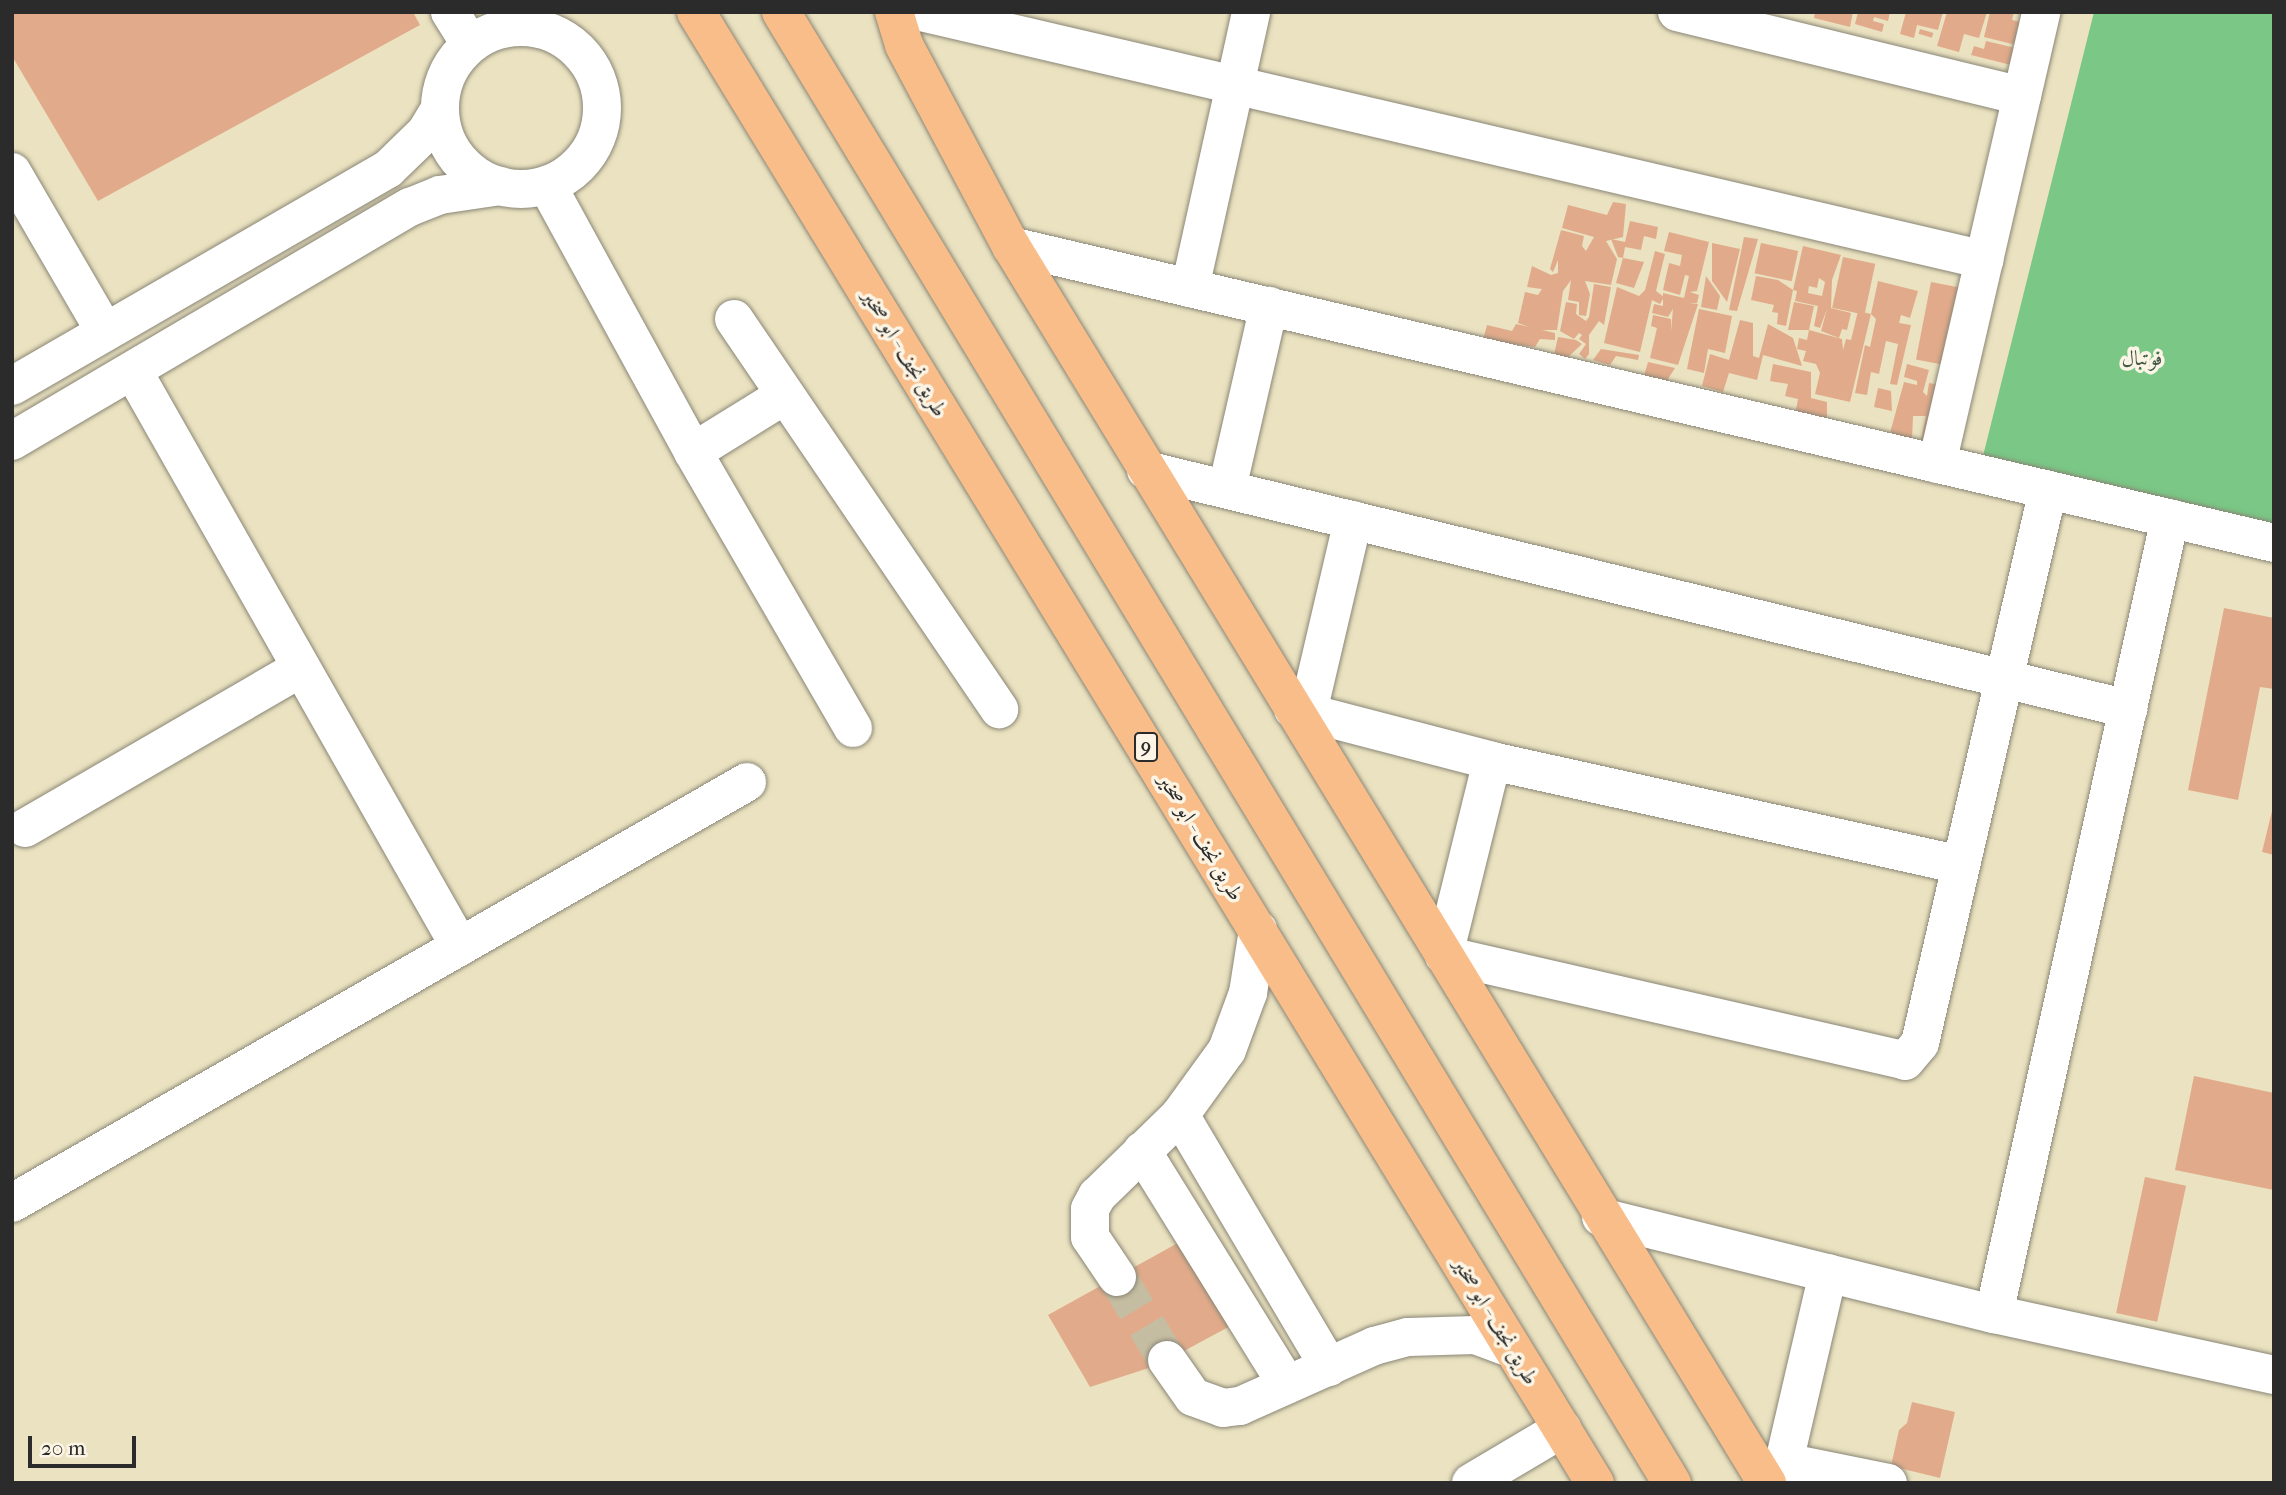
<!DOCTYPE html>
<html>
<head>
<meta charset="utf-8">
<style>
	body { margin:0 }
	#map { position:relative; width:2286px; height:1495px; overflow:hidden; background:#eae2c0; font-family:"IM FELL French Canon",Amiri,serif }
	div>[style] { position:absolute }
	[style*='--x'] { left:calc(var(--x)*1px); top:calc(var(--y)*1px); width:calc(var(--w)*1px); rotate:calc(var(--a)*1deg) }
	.green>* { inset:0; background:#7ac786 }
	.building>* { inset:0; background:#e1ab8b; transform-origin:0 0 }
	.minor-tunnel>* { height:38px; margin-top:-19px; transform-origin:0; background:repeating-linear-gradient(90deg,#c4bda2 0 38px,transparent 0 57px) }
	.roads { filter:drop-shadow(0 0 2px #8a8676) drop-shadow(0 0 2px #8a8676) }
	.minor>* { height:38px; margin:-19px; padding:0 19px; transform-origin:19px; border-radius:19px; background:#fff }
	.minor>.ring { margin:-19px; padding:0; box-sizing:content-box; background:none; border:38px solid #fff; border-radius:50% }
	.major>* { height:38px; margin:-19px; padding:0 19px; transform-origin:19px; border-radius:19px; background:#f8bd89 }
	.highway>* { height:38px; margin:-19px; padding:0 19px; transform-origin:19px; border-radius:19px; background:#f8bd89 }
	span { translate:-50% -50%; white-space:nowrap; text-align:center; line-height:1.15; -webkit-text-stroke:7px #fcf5e5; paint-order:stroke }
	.shield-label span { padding:2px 5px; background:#fcf5e5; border:2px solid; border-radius:5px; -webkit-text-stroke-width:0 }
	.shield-label { font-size:19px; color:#2b2b2b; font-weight:700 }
	.street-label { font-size:21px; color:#2b2b2b }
	.park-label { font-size:21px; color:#435a46 }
	.frame { position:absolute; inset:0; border:14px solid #2b2b2b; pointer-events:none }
	.scale { position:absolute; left:28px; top:1436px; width:108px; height:32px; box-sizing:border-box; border:4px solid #2b2b2b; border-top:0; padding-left:9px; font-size:21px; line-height:24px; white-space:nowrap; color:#2b2b2b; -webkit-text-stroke:5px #fcf5e5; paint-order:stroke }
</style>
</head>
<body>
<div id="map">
	<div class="green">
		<i style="clip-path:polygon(2094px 12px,2274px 12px,2274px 524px,1983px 456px)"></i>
	</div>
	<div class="building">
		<i style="clip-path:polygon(12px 12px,413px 12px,420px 25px,98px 201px,12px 56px)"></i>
		<i style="clip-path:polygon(1815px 12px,1853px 12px,1850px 27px,1814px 18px)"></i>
		<i style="clip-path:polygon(1858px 12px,1890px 12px,1888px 21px,1874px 17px,1873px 21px,1884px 24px,1882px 32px,1855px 24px)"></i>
		<i style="clip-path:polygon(1906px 12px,1943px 12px,1938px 30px,1917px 25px,1914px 38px,1900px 34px)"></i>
		<i style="clip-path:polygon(1947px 12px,1987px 12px,1979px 38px,1964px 34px,1959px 52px,1937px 46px)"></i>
		<i style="clip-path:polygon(1990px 12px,2014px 12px,2012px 20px,2034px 25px,2028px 48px,1984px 37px)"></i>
		<i style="left:1920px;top:29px;width:14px;height:5px;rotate:17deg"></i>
		<i style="clip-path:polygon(1986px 41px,2024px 50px,2019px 67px,1971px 55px,1974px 46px,1984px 49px)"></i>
		<i style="clip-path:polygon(1613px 202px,1626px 204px,1623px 237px,1606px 241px,1617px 259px,1611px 285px,1585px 281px,1590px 294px,1586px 316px,1579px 315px,1579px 302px,1568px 300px,1571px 280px,1563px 291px,1557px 330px,1536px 330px,1518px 323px,1525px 292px,1538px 295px,1542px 289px,1527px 287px,1532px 266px,1551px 275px,1558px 273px,1558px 260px,1553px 272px,1550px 269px,1561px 230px,1584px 236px,1582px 246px,1586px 251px,1594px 237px,1562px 228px,1568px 205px,1607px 215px)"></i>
		<i style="clip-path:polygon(1630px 221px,1658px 227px,1656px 239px,1644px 236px,1641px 250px,1625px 247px,1623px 258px,1618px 257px,1611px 239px,1625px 242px)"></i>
		<i style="clip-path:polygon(1669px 232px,1709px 242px,1697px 291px,1690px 292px,1699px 295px,1697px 303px,1689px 303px,1698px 304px,1678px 365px,1650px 358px,1657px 328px,1651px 326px,1653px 315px,1671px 319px,1671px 331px,1673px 309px,1668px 317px,1652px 313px,1654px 304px,1663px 306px,1663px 293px,1684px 298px,1689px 276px,1685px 275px,1680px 295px,1663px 290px,1669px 263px,1680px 266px,1682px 255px,1664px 251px)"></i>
		<i style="clip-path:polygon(1744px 237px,1758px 239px,1737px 311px,1729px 310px)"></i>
		<i style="clip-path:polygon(1712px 243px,1740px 249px,1727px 302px,1712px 281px)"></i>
		<i style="left:1761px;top:243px;width:38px;height:31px;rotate:12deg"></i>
		<i style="clip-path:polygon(evenodd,1803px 246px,1841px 255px,1832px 280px,1831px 308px,1851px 313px,1847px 330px,1842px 329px,1839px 338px,1821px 331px,1827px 309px,1820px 328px,1814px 326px,1818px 306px,1795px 301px,1797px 291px,1793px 290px,1803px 246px,1819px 278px,1825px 282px,1822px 296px,1808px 293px,1809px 286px,1817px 288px,1819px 278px)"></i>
		<i style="clip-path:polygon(1655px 251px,1665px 254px,1656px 291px,1664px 297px,1660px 304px,1652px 300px,1640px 352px,1604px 343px,1617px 287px,1639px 296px,1645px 290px)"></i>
		<i style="left:1843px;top:257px;width:33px;height:52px;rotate:12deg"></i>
		<i style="clip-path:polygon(1623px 258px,1644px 262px,1634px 288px,1616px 283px)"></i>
		<i style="clip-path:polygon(1706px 276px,1720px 296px,1717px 310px,1701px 307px)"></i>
		<i style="clip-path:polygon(1756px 276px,1778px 280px,1793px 290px,1786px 326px,1777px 324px,1778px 313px,1772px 312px,1774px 305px,1751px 300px)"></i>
		<i style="clip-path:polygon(1878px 281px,1918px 291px,1910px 318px,1901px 315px,1899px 323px,1911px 325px,1897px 385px,1890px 384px,1898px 344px,1886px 341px,1879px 374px,1871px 372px,1867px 395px,1855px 393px,1865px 345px,1870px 347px,1876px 319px,1871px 314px)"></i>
		<i style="left:1931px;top:282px;width:37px;height:79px;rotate:11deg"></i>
		<i style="clip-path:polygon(1594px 284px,1611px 287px,1604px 325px,1599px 321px,1589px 335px,1589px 354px,1585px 359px,1579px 354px,1586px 344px,1579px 339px,1582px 335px,1579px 333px,1574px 339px,1560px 331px,1566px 302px,1577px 304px,1576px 314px,1586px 321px,1589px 317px)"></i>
		<i style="clip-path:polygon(1794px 302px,1814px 306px,1809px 330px,1788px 330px)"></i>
		<i style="clip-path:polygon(1699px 309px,1732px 316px,1725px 353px,1708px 349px,1704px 373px,1687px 369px)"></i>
		<i style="clip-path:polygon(1858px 311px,1871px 314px,1850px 402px,1815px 394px,1820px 373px,1816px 364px,1803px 361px,1806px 351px,1797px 349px,1799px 338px,1807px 340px,1809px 330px,1842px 339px,1843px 350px,1846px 339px,1851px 340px)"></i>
		<i style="clip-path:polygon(1740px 320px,1753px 323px,1753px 356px,1759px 358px,1768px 324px,1793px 338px,1802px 366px,1763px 355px,1757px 380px,1729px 373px,1723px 392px,1702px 386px,1710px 354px,1729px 360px)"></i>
		<i style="clip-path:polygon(1516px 324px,1555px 333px,1555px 340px,1540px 339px,1535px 347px,1483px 340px,1487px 325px,1512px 331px)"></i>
		<i style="clip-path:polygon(1558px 337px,1576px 340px,1582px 344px,1567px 358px,1553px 359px)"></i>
		<i style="clip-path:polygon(1601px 349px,1639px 355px,1638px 360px,1616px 356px,1610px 365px,1593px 360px)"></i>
		<i style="clip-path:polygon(1648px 362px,1675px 368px,1668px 379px,1671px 386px,1643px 379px)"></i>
		<i style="clip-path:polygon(1773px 364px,1811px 372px,1811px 398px,1827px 402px,1827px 428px,1794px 421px,1798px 399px,1785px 396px,1788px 384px,1770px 381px)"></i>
		<i style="clip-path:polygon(1907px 364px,1929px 370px,1923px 392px,1927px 396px,1929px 383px,1945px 386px,1933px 443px,1921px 440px,1926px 416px,1913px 416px,1912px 439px,1890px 433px,1904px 382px,1917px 385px,1917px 381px,1904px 377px)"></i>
		<i style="clip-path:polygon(1878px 388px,1891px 391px,1892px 411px,1874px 407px)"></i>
		<i style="clip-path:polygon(2224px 608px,2274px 618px,2274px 689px,2260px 687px,2238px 800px,2188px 790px)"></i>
		<i style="clip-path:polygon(2273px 807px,2274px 807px,2274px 855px,2262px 852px)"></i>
		<i style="clip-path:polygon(2194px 1076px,2274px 1093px,2274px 1190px,2175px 1170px)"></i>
		<i style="left:2145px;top:1177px;width:42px;height:139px;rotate:12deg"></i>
		<i style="clip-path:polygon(1185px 1239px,1234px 1324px,1158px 1365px,1090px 1387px,1048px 1315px)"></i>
		<i style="clip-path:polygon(1912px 1402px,1955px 1412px,1940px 1478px,1891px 1466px,1899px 1430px,1907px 1423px)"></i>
	</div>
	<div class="minor-tunnel">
		<i style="--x:1117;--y:1277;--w:97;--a:58.9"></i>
	</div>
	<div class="roads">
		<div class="minor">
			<i style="--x:450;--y:12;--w:38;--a:58"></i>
			<i style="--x:921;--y:12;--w:1092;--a:13.13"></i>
			<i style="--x:1677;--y:12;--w:355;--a:13.7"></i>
			<i class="ring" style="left:440px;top:27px;width:124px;height:124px"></i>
			<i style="--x:12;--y:172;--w:185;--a:59.8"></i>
			<i style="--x:547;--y:185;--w:304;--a:61.3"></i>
			<i style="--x:693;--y:452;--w:319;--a:59.9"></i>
			<i style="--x:1011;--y:246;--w:1297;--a:13.23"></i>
			<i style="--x:1190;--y:288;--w:283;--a:-77.5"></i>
			<i style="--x:734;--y:319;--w:472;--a:55.8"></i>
			<i style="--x:133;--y:371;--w:662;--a:60.42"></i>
			<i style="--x:12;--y:386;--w:434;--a:-30"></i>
			<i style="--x:388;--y:169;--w:53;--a:-44.2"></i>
			<i style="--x:426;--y:132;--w:27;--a:-59"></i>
			<i style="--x:12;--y:441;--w:462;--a:-30.5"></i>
			<i style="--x:410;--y:207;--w:32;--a:-22"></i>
			<i style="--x:440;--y:195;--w:61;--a:-8.5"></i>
			<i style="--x:693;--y:452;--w:108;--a:-31.8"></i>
			<i style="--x:1937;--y:464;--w:464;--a:-77"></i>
			<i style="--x:1146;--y:470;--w:1011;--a:13.68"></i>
			<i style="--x:1227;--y:489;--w:188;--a:-77.1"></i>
			<i style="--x:1293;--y:709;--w:206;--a:14.6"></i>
			<i style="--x:1492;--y:761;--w:480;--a:12.5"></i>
			<i style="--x:1308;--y:712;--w:197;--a:-76.8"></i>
			<i style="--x:1492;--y:761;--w:200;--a:103.9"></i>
			<i style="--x:1444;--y:955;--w:473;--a:12.9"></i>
			<i style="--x:1905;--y:1061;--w:23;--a:-50"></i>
			<i style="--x:1920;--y:1043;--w:568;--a:-76.97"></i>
			<i style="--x:25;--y:828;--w:319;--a:-30.1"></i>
			<i style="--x:1180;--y:1115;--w:293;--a:59.4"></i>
			<i style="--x:1142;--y:1151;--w:275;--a:58.2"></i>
			<i style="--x:12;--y:1203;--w:847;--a:-29.8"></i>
			<i style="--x:1601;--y:1217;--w:405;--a:13.9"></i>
			<i style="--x:1994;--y:1314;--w:287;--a:12.3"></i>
			<i style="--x:1828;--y:1273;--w:194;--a:103.1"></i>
			<i style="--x:1784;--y:1462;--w:106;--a:11.4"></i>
			<i style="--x:1117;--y:1277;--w:48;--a:-124"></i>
			<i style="--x:1090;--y:1237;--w:28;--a:-90"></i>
			<i style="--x:1090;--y:1209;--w:15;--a:-62"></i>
			<i style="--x:1097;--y:1196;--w:116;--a:-44.3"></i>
			<i style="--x:1180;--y:1115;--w:80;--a:-54.1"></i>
			<i style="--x:1227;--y:1050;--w:61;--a:-69.8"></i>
			<i style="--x:1248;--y:993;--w:64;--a:-81"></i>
			<i style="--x:1994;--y:1314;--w:815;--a:-77.53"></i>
			<i style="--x:1167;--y:1360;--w:45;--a:54.9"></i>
			<i style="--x:1193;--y:1397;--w:32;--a:20"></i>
			<i style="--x:1223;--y:1408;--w:17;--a:-7"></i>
			<i style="--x:1240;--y:1406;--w:147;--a:-24.1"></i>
			<i style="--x:1374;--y:1346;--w:35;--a:-15"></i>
			<i style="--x:1408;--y:1337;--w:67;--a:-1.7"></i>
			<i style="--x:1475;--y:1335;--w:40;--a:20.2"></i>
			<i style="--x:1471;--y:1483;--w:106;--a:-30.7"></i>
		</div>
		<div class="major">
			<i style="--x:894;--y:12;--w:34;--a:73"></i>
			<i style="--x:904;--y:45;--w:228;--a:62"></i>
			<i style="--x:1011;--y:246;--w:1450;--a:58.57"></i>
		</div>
		<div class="highway">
			<i style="--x:696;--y:12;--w:1724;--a:58.57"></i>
			<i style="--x:781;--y:12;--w:1720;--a:58.8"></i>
		</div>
	</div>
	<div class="shield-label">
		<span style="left:1146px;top:747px">9</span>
	</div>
	<div class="street-label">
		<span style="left:905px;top:353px;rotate:59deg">طريق نجف - ابو صخير</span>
		<span style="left:1201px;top:837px;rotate:59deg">طريق نجف - ابو صخير</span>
		<span style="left:1496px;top:1321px;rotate:59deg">طريق نجف - ابو صخير</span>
	</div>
	<div class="park-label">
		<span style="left:2142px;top:358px">فوتبال</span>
	</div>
	<div class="frame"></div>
	<div class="scale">20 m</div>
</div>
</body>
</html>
